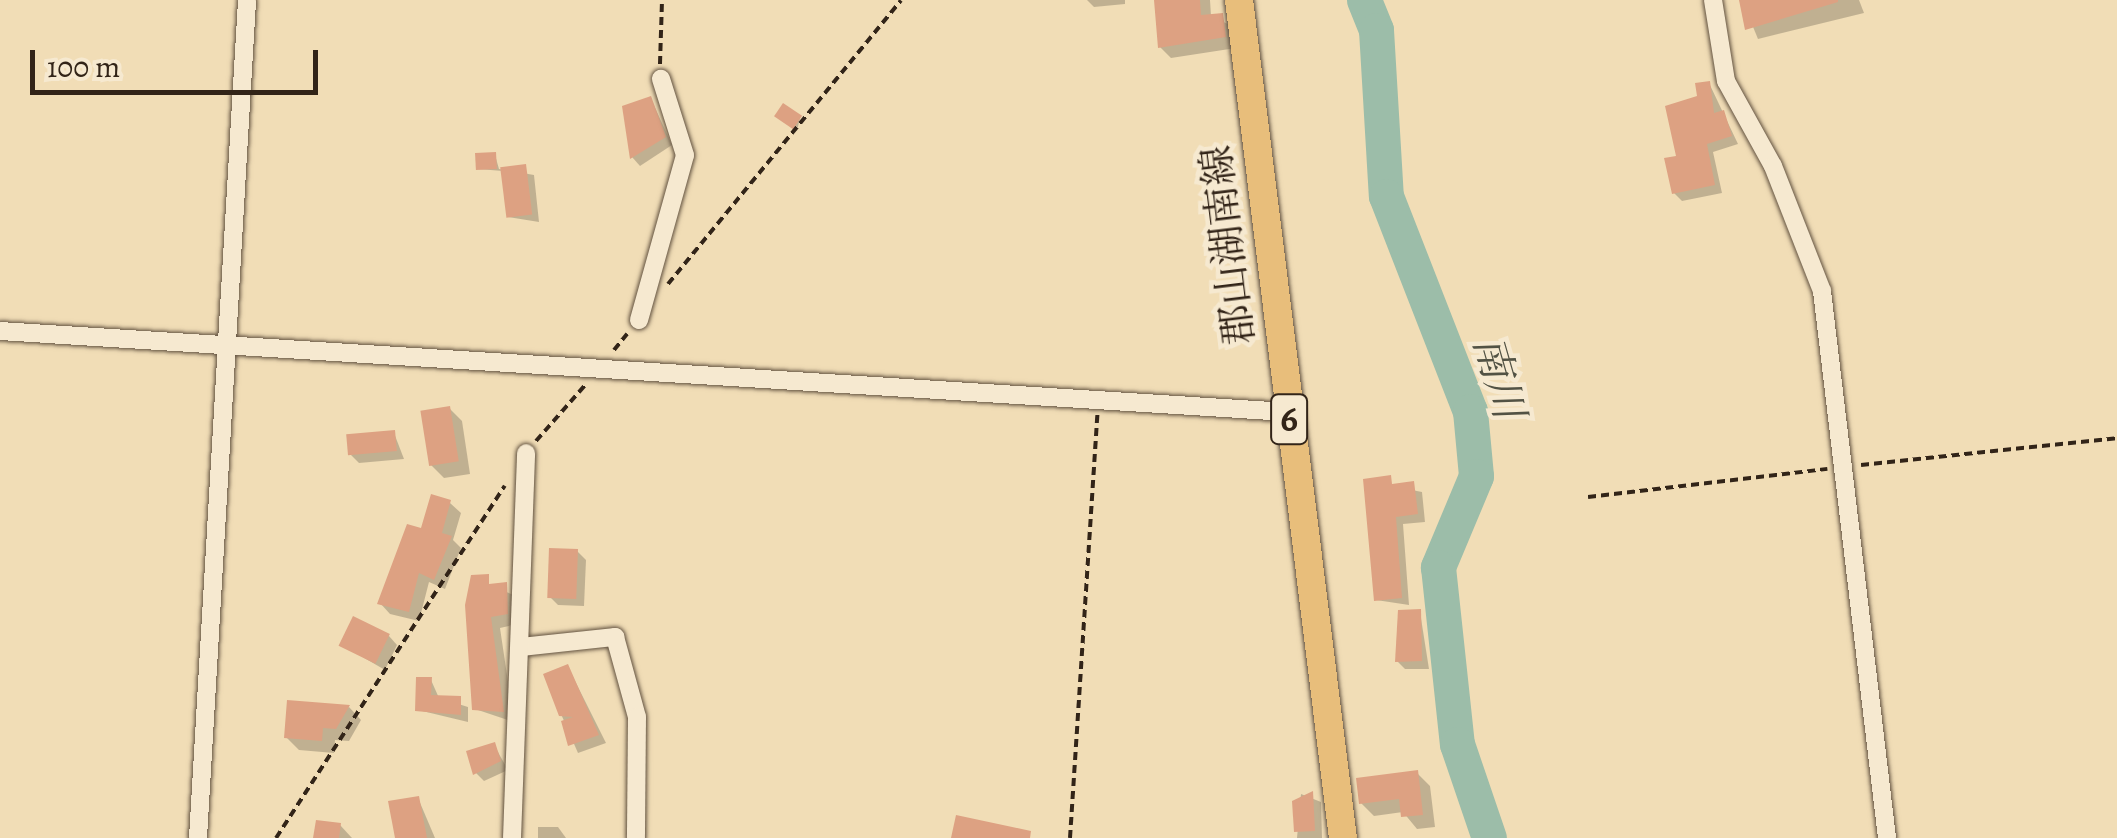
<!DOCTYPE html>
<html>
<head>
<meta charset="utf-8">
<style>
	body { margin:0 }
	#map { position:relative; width:2117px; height:838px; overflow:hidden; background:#f1ddb6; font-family:Alegreya,"Noto Serif JP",serif }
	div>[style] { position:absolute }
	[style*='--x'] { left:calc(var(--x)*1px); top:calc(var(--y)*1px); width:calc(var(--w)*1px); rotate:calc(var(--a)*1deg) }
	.shadow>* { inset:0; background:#0003 }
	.river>* { height:35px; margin:-17.5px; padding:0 17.5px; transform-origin:17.5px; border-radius:17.5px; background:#9cbda9 }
	.building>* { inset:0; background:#dda182; transform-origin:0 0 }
	.path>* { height:4px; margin-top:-2px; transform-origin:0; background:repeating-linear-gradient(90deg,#322418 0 8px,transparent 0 13px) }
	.roads { filter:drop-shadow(0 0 2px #625240) drop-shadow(0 0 2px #625240) }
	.street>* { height:18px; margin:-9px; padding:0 9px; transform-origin:9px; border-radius:9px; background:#f6e9d0 }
	.primary>* { height:28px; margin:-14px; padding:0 14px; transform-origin:14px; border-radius:14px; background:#e8be7b }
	span { translate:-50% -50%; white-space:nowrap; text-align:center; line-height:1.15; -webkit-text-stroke:9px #f6e9d0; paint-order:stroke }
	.shield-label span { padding:2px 8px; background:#f6e9d0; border:2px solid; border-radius:8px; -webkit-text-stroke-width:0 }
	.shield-label { font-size:38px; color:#322418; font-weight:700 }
	.street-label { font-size:40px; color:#322418 }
	.water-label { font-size:42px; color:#525244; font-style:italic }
	.scale { position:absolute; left:30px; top:50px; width:288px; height:45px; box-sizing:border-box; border:5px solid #322418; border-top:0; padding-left:12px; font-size:30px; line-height:35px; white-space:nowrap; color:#322418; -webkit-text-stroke:8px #f6e9d0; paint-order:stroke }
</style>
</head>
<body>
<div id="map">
	<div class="shadow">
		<i style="clip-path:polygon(1087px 0,1125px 0,1125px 4px,1094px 7px)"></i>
		<i style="clip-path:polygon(1156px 0,1210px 0,1211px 16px,1234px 27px,1236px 48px,1171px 58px,1160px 47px)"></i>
		<i style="clip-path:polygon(1742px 0,1859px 0,1864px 13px,1758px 39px)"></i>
		<i style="clip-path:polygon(1709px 83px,1738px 144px,1713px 152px,1722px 193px,1682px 201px,1674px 193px,1679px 158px)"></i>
		<i style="clip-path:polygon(651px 99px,672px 145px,640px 166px,632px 157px)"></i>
		<i style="clip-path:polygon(800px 118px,797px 131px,781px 119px)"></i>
		<i style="clip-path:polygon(495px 155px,499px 169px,534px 175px,539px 222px,508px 217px,503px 171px,478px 169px)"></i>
		<i style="clip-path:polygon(449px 408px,462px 421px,470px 474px,444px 478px,431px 465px)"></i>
		<i style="clip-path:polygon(394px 433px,404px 459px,359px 463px,351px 455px)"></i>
		<i style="clip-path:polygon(1366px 481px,1422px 492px,1425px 522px,1403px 524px,1409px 605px,1376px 600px)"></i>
		<i style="clip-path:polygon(450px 503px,461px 513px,453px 540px,461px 548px,445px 589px,429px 582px,419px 621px,390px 614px,380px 603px)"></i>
		<i style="clip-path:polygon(577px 551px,586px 560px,584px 606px,558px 605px,550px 597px)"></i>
		<i style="clip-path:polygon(473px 578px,516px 596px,517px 624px,500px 628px,514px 722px,475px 709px)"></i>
		<i style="clip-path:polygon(1420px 612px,1429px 669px,1405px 669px,1397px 661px)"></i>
		<i style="clip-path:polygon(389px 636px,397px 645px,385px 670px,342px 645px)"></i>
		<i style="clip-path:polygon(568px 667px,606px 743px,578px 753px,561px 714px)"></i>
		<i style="clip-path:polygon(431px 680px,439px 698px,468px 707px,468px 722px,418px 710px)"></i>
		<i style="clip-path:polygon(349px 707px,361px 720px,349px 741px,335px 740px,334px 753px,299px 750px,286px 737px)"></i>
		<i style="clip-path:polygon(494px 745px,508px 770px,484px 781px,476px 773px)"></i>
		<i style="clip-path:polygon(1417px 773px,1430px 786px,1435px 827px,1417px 829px,1403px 812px,1374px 816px,1361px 803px)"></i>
		<i style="clip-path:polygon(1301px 794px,1321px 802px,1322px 838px,1297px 838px)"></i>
		<i style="clip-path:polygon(418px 798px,435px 838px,397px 838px)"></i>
		<i style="clip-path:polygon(340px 825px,352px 838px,315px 838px)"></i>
		<i style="clip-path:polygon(538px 827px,558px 827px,566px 838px,538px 838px)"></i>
	</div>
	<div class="river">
		<i style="--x:1364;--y:0;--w:32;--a:68"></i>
		<i style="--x:1376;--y:30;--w:166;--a:86.6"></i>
		<i style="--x:1386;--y:196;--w:231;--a:68.7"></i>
		<i style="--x:1470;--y:411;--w:65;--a:84.7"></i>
		<i style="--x:1476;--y:476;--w:99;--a:112.7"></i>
		<i style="--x:1438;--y:567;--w:178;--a:83.9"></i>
		<i style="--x:1457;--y:744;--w:99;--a:71.2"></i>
	</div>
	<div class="building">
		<i style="clip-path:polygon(1154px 0,1200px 0,1201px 15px,1223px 13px,1226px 37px,1158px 48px)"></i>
		<i style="clip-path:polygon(1739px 0,1838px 0,1838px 2px,1745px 30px)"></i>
		<i style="clip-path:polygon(1710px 81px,1714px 113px,1724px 110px,1732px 136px,1707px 144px,1715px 185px,1672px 194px,1664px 158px,1676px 156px,1665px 106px,1697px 96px,1695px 83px)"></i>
		<i style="clip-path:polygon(651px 96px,666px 137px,630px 159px,622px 106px)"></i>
		<i style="left:783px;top:103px;width:23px;height:16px;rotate:34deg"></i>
		<i style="left:496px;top:152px;width:17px;height:21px;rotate:87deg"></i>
		<i style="left:526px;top:164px;width:51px;height:26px;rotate:83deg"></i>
		<i style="left:450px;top:406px;width:56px;height:30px;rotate:81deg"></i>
		<i style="left:395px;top:430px;width:21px;height:49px;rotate:85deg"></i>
		<i style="clip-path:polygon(1391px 475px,1392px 484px,1414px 481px,1418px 514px,1396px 517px,1402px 598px,1374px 601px,1363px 479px)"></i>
		<i style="clip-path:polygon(431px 494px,451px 500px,442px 533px,452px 536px,434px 580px,419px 573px,409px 612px,377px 604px,407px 524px,421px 528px)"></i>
		<i style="left:549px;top:548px;width:29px;height:50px;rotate:2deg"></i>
		<i style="clip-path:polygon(489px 574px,489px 584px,507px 582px,508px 614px,491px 617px,504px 712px,472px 710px,465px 605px,471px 575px)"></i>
		<i style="clip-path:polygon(1421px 609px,1422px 661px,1395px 662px,1398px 610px)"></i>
		<i style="left:353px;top:616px;width:41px;height:33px;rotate:26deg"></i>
		<i style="clip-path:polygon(568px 664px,599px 735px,568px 746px,561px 721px,573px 717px,559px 716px,543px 674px)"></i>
		<i style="clip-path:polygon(416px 677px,432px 677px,431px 695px,461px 696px,461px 715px,415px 711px)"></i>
		<i style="clip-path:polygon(287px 700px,350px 705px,336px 729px,323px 728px,322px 741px,284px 738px)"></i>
		<i style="clip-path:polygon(495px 742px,501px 761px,473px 775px,466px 751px)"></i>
		<i style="clip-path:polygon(1418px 770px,1423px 815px,1401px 817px,1399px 799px,1359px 804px,1356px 778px)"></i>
		<i style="clip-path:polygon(1313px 791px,1315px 831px,1294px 832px,1292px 801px)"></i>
		<i style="clip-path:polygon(419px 796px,427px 838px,395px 838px,388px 801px)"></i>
		<i style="clip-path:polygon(956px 815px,1031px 831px,1030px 838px,951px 838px)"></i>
		<i style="clip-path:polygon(316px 820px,341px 823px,339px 838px,313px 838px)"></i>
	</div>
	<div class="path">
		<i style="--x:660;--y:64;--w:64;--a:-88.2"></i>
		<i style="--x:668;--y:284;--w:367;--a:-50.6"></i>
		<i style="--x:614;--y:350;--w:21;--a:-51"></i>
		<i style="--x:536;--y:441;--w:76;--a:-48.7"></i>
		<i style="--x:1861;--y:465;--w:257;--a:-6"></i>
		<i style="--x:1588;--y:497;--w:241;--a:-6.7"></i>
		<i style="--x:276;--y:838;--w:420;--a:-57"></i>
		<i style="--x:1070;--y:838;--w:424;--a:-86.3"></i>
	</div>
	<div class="roads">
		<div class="street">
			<i style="--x:1713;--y:0;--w:82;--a:80.9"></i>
			<i style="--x:1726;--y:81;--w:97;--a:61.1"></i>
			<i style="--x:1773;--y:166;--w:134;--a:68.6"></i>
			<i style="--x:1822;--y:291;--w:551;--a:83.22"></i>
			<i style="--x:639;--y:320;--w:171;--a:-74.4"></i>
			<i style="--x:685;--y:155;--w:80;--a:-107.5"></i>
			<i style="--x:0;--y:331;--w:1291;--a:3.6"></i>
			<i style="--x:521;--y:647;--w:95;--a:-6.1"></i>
			<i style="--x:615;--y:637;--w:83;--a:74.6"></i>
			<i style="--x:637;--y:717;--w:121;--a:90.5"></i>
			<i style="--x:198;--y:838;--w:839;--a:-86.65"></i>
			<i style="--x:512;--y:838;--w:385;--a:-87.9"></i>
		</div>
		<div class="primary">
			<i style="--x:1239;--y:0;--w:844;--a:82.93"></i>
		</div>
	</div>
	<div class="shield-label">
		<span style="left:1289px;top:419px">6</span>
	</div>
	<div class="street-label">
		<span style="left:1228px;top:245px;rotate:-97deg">郡山湖南線</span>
	</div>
	<div class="water-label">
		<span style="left:1499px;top:377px;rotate:74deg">南川</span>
	</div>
	<div class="scale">100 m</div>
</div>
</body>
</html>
